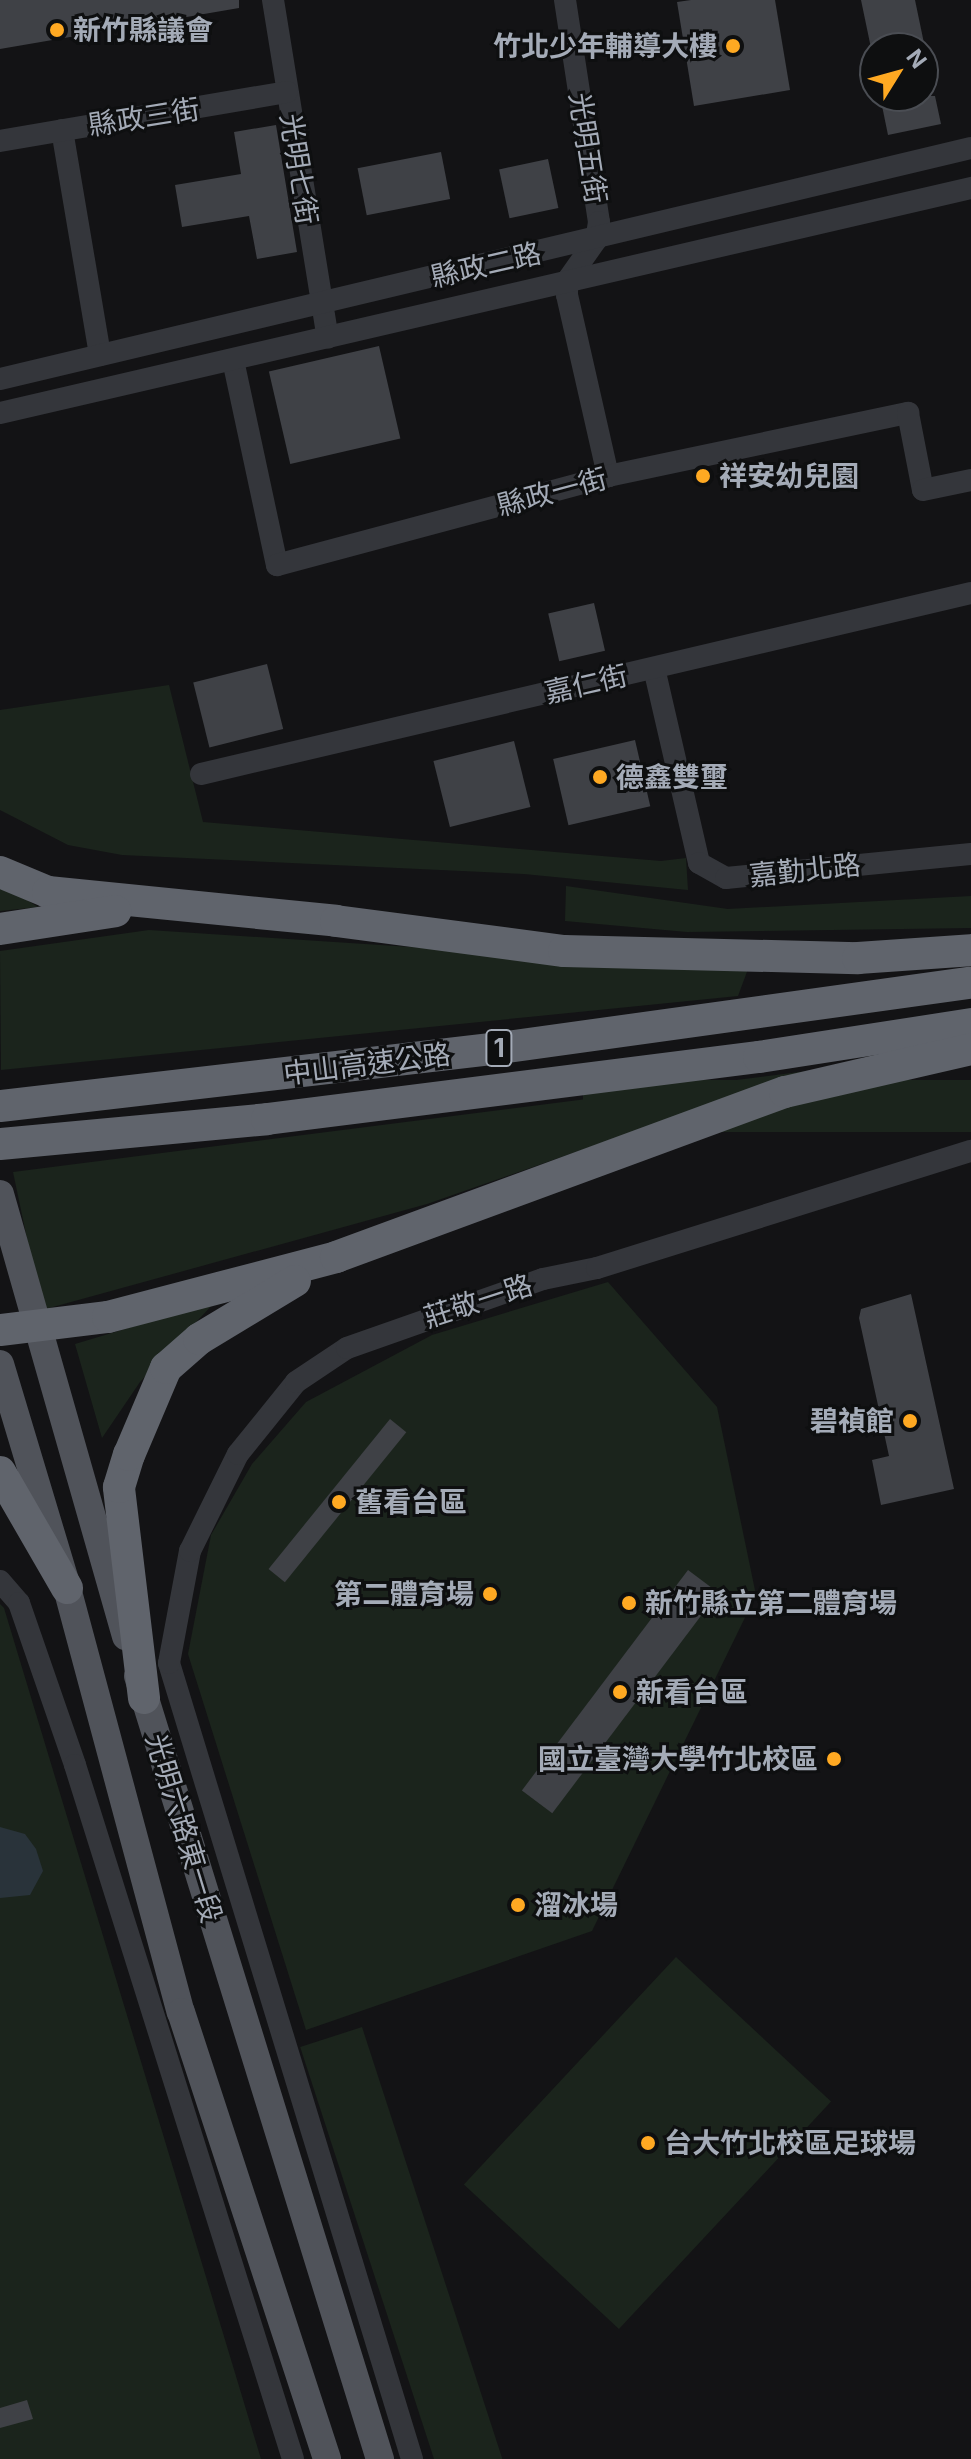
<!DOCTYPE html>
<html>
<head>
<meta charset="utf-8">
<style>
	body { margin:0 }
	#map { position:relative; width:971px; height:2459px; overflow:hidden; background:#131315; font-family:Inter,"Noto Sans TC",sans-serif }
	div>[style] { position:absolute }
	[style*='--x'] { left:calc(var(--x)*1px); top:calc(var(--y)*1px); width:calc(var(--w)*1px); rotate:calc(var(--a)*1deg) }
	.green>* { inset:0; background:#1b241c; transform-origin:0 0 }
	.water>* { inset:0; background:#29333a }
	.building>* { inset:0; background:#3f4146; transform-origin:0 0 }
	.minor>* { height:22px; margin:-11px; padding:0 11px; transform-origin:11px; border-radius:11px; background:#34363b }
	.major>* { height:28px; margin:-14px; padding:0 14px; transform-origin:14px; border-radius:14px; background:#50535a }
	.highway>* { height:32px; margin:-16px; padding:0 16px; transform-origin:16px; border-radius:16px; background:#60646c }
	.dots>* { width:22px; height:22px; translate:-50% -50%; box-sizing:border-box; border:4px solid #0e0f10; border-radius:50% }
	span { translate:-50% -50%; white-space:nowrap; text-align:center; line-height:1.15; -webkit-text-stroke:6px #0e0f10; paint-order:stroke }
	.shield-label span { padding:2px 6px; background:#0e0f10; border:2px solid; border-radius:6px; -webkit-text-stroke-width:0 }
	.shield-label { font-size:26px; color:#a4abb7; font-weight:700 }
	.poi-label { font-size:28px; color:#a4abb7; font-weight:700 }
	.left { translate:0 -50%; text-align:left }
	.right { translate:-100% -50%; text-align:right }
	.street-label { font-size:28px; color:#a4abb7 }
	.north { position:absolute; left:859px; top:32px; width:80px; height:80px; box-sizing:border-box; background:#0e0f10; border:2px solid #4a4d53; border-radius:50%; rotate:53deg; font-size:22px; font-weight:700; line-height:32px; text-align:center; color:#a4abb7 }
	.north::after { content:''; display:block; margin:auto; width:28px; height:36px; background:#ffa922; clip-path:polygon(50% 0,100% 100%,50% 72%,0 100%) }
</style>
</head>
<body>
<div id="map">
	<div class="green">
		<i style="clip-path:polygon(169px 685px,203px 822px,661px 861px,686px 858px,688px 890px,524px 874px,122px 855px,68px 845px,0 810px,0 710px)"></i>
		<i style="clip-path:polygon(0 883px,38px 907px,0 911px)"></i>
		<i style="clip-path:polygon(566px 886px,728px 909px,971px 896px,971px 928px,687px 932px,565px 921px)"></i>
		<i style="clip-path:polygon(149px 930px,748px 969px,738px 996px,1px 1070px,0 951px)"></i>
		<i style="clip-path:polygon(807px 1071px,427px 1204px,42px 1310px,13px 1172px)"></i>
		<i style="left:971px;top:1080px;width:52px;height:388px;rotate:90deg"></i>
		<i style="clip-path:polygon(608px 1282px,717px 1407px,756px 1595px,592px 1931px,306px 2030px,188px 1654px,211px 1535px,252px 1464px,306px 1402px,432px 1335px)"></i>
		<i style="clip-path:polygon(215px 1302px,140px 1382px,102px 1438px,75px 1344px)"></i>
		<i style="clip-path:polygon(0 1604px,4px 1608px,261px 2459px,0 2459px)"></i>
		<i style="left:676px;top:1957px;width:212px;height:311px;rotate:43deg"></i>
		<i style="left:362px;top:2027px;width:454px;height:65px;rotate:72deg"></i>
	</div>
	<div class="water">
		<i style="clip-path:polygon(0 1827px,25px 1834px,36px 1849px,43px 1871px,30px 1895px,0 1898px)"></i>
	</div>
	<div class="building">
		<i style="clip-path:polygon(0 0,239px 0,239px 8px,0 49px)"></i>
		<i style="clip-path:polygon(691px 0,775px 0,790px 90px,694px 106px,677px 2px)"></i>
		<i style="clip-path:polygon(861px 0,915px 0,925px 48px,871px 48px)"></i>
		<i style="clip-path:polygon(880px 96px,935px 96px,941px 124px,888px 135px)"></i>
		<i style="clip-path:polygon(276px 125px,297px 252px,257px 259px,249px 216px,182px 227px,175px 185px,241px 174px,234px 132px)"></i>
		<i style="left:441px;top:152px;width:48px;height:85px;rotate:79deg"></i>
		<i style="left:548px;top:159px;width:50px;height:50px;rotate:78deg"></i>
		<i style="left:379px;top:346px;width:95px;height:113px;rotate:77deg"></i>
		<i style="left:594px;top:603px;width:49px;height:47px;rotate:77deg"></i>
		<i style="left:267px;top:664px;width:67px;height:76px;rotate:76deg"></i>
		<i style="left:635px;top:740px;width:68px;height:84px;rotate:77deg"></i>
		<i style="left:514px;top:741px;width:68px;height:83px;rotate:76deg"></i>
		<i style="clip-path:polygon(911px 1294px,954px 1489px,881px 1505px,872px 1460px,889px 1456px,859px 1318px,861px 1309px)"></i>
		<i style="left:390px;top:1419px;width:21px;height:193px;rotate:39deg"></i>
		<i style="left:688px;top:1570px;width:38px;height:276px;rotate:37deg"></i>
		<i style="clip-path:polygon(27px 2400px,33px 2419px,0 2428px,0 2408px)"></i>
	</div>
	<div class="minor">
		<i style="--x:273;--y:0;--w:342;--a:80.8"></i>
		<i style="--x:565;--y:0;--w:225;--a:81.3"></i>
		<i style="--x:599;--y:222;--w:18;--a:99"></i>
		<i style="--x:596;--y:240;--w:50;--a:125.3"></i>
		<i style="--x:567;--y:281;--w:14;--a:90"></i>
		<i style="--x:567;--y:295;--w:186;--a:77.2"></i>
		<i style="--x:62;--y:130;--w:228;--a:80.4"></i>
		<i style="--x:0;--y:141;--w:291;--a:-9.7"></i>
		<i style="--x:233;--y:360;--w:210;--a:77.9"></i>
		<i style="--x:277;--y:565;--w:343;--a:-15"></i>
		<i style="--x:608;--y:476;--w:307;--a:-11.9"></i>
		<i style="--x:908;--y:413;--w:78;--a:79"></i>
		<i style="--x:923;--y:490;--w:49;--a:-11.8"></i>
		<i style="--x:0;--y:379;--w:998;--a:-13.38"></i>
		<i style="--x:0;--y:413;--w:997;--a:-13.05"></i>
		<i style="--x:654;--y:668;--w:200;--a:77"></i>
		<i style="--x:699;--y:863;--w:31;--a:29"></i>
		<i style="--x:726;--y:878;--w:246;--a:-5.6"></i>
		<i style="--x:201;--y:774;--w:791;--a:-13.23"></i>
		<i style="--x:0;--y:1581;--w:29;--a:49"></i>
		<i style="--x:19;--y:1603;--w:171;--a:70.9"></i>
		<i style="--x:75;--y:1765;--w:727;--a:72.56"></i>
		<i style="--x:412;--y:2459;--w:832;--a:-106.98"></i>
		<i style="--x:169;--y:1663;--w:114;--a:-79.4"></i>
		<i style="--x:190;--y:1551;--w:108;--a:-63.7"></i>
		<i style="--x:238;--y:1454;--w:92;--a:-51.1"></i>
		<i style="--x:296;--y:1382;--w:61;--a:-33.7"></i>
		<i style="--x:347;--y:1348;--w:208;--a:-19.4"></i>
		<i style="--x:543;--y:1279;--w:55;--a:-11.5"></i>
		<i style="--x:597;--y:1268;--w:392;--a:-17.4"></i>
	</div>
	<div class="major">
		<i style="--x:0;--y:1194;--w:460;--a:74.1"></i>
		<i style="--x:0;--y:1364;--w:234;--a:73.3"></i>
		<i style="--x:67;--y:1588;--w:439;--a:75"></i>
		<i style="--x:181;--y:2012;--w:470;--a:71.9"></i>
		<i style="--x:138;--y:1676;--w:820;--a:72.83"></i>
	</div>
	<div class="highway">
		<i style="--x:0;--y:872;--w:52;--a:22.6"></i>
		<i style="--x:48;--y:892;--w:289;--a:5.7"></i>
		<i style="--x:336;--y:921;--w:230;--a:7.5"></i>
		<i style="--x:564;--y:951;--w:294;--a:1.4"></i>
		<i style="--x:858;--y:958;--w:113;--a:-4"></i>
		<i style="--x:0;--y:929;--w:117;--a:-8.8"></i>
		<i style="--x:0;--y:1106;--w:503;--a:-6.62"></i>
		<i style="--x:500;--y:1048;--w:475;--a:-7.9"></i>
		<i style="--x:0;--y:1144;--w:268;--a:-5.3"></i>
		<i style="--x:267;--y:1119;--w:496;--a:-7.2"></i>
		<i style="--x:759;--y:1057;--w:215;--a:-8.8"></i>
		<i style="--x:0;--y:1330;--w:109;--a:-6.9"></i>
		<i style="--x:108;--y:1317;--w:236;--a:-14.7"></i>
		<i style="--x:336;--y:1257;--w:478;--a:-20.2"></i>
		<i style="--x:785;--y:1092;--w:191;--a:-13"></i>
		<i style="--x:0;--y:1472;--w:134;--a:60"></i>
		<i style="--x:144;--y:1698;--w:212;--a:-96.8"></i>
		<i style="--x:119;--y:1487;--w:34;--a:-73"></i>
		<i style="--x:129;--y:1455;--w:95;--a:-67"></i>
		<i style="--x:166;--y:1368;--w:44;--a:-41.3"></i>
		<i style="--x:199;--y:1339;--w:112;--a:-31.1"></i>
	</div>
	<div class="dots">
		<i style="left:57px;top:30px;background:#ffa922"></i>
		<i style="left:733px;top:46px;background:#ffa922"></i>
		<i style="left:703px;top:476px;background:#ffa922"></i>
		<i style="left:600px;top:777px;background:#ffa922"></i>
		<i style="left:910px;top:1421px;background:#ffa922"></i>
		<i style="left:339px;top:1502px;background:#ffa922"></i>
		<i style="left:490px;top:1594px;background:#ffa922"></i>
		<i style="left:629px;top:1603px;background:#ffa922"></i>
		<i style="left:620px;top:1692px;background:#ffa922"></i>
		<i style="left:834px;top:1759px;background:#ffa922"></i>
		<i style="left:518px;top:1905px;background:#ffa922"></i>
		<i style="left:648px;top:2143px;background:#ffa922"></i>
	</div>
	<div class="shield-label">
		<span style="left:499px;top:1048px">1</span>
	</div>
	<div class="poi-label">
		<span class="left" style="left:73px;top:30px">新竹縣議會</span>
		<span class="right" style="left:717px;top:46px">竹北少年輔導大樓</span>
		<span class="left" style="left:719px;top:476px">祥安幼兒園</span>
		<span class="left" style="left:616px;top:777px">德鑫雙璽</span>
		<span class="right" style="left:894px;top:1421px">碧禎館</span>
		<span class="left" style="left:355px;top:1502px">舊看台區</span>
		<span class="right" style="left:474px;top:1594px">第二體育場</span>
		<span class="left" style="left:645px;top:1603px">新竹縣立第二體育場</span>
		<span class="left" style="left:636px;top:1692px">新看台區</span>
		<span class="right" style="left:818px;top:1759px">國立臺灣大學竹北校區</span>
		<span class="left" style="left:534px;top:1905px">溜冰場</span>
		<span class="left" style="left:664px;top:2143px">台大竹北校區足球場</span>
	</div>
	<div class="street-label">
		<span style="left:144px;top:117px;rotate:-9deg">縣政三街</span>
		<span style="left:588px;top:148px;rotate:81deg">光明五街</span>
		<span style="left:299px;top:169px;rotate:81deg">光明七街</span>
		<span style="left:486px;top:265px;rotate:-13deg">縣政二路</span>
		<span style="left:552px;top:492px;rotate:-15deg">縣政一街</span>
		<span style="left:586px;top:684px;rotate:-13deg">嘉仁街</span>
		<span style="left:805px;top:870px;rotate:-6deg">嘉勤北路</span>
		<span style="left:367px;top:1064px;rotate:-7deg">中山高速公路</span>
		<span style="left:478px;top:1301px;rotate:-18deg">莊敬一路</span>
		<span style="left:184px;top:1828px;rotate:73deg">光明六路東一段</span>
	</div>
	<div class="north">N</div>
</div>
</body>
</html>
